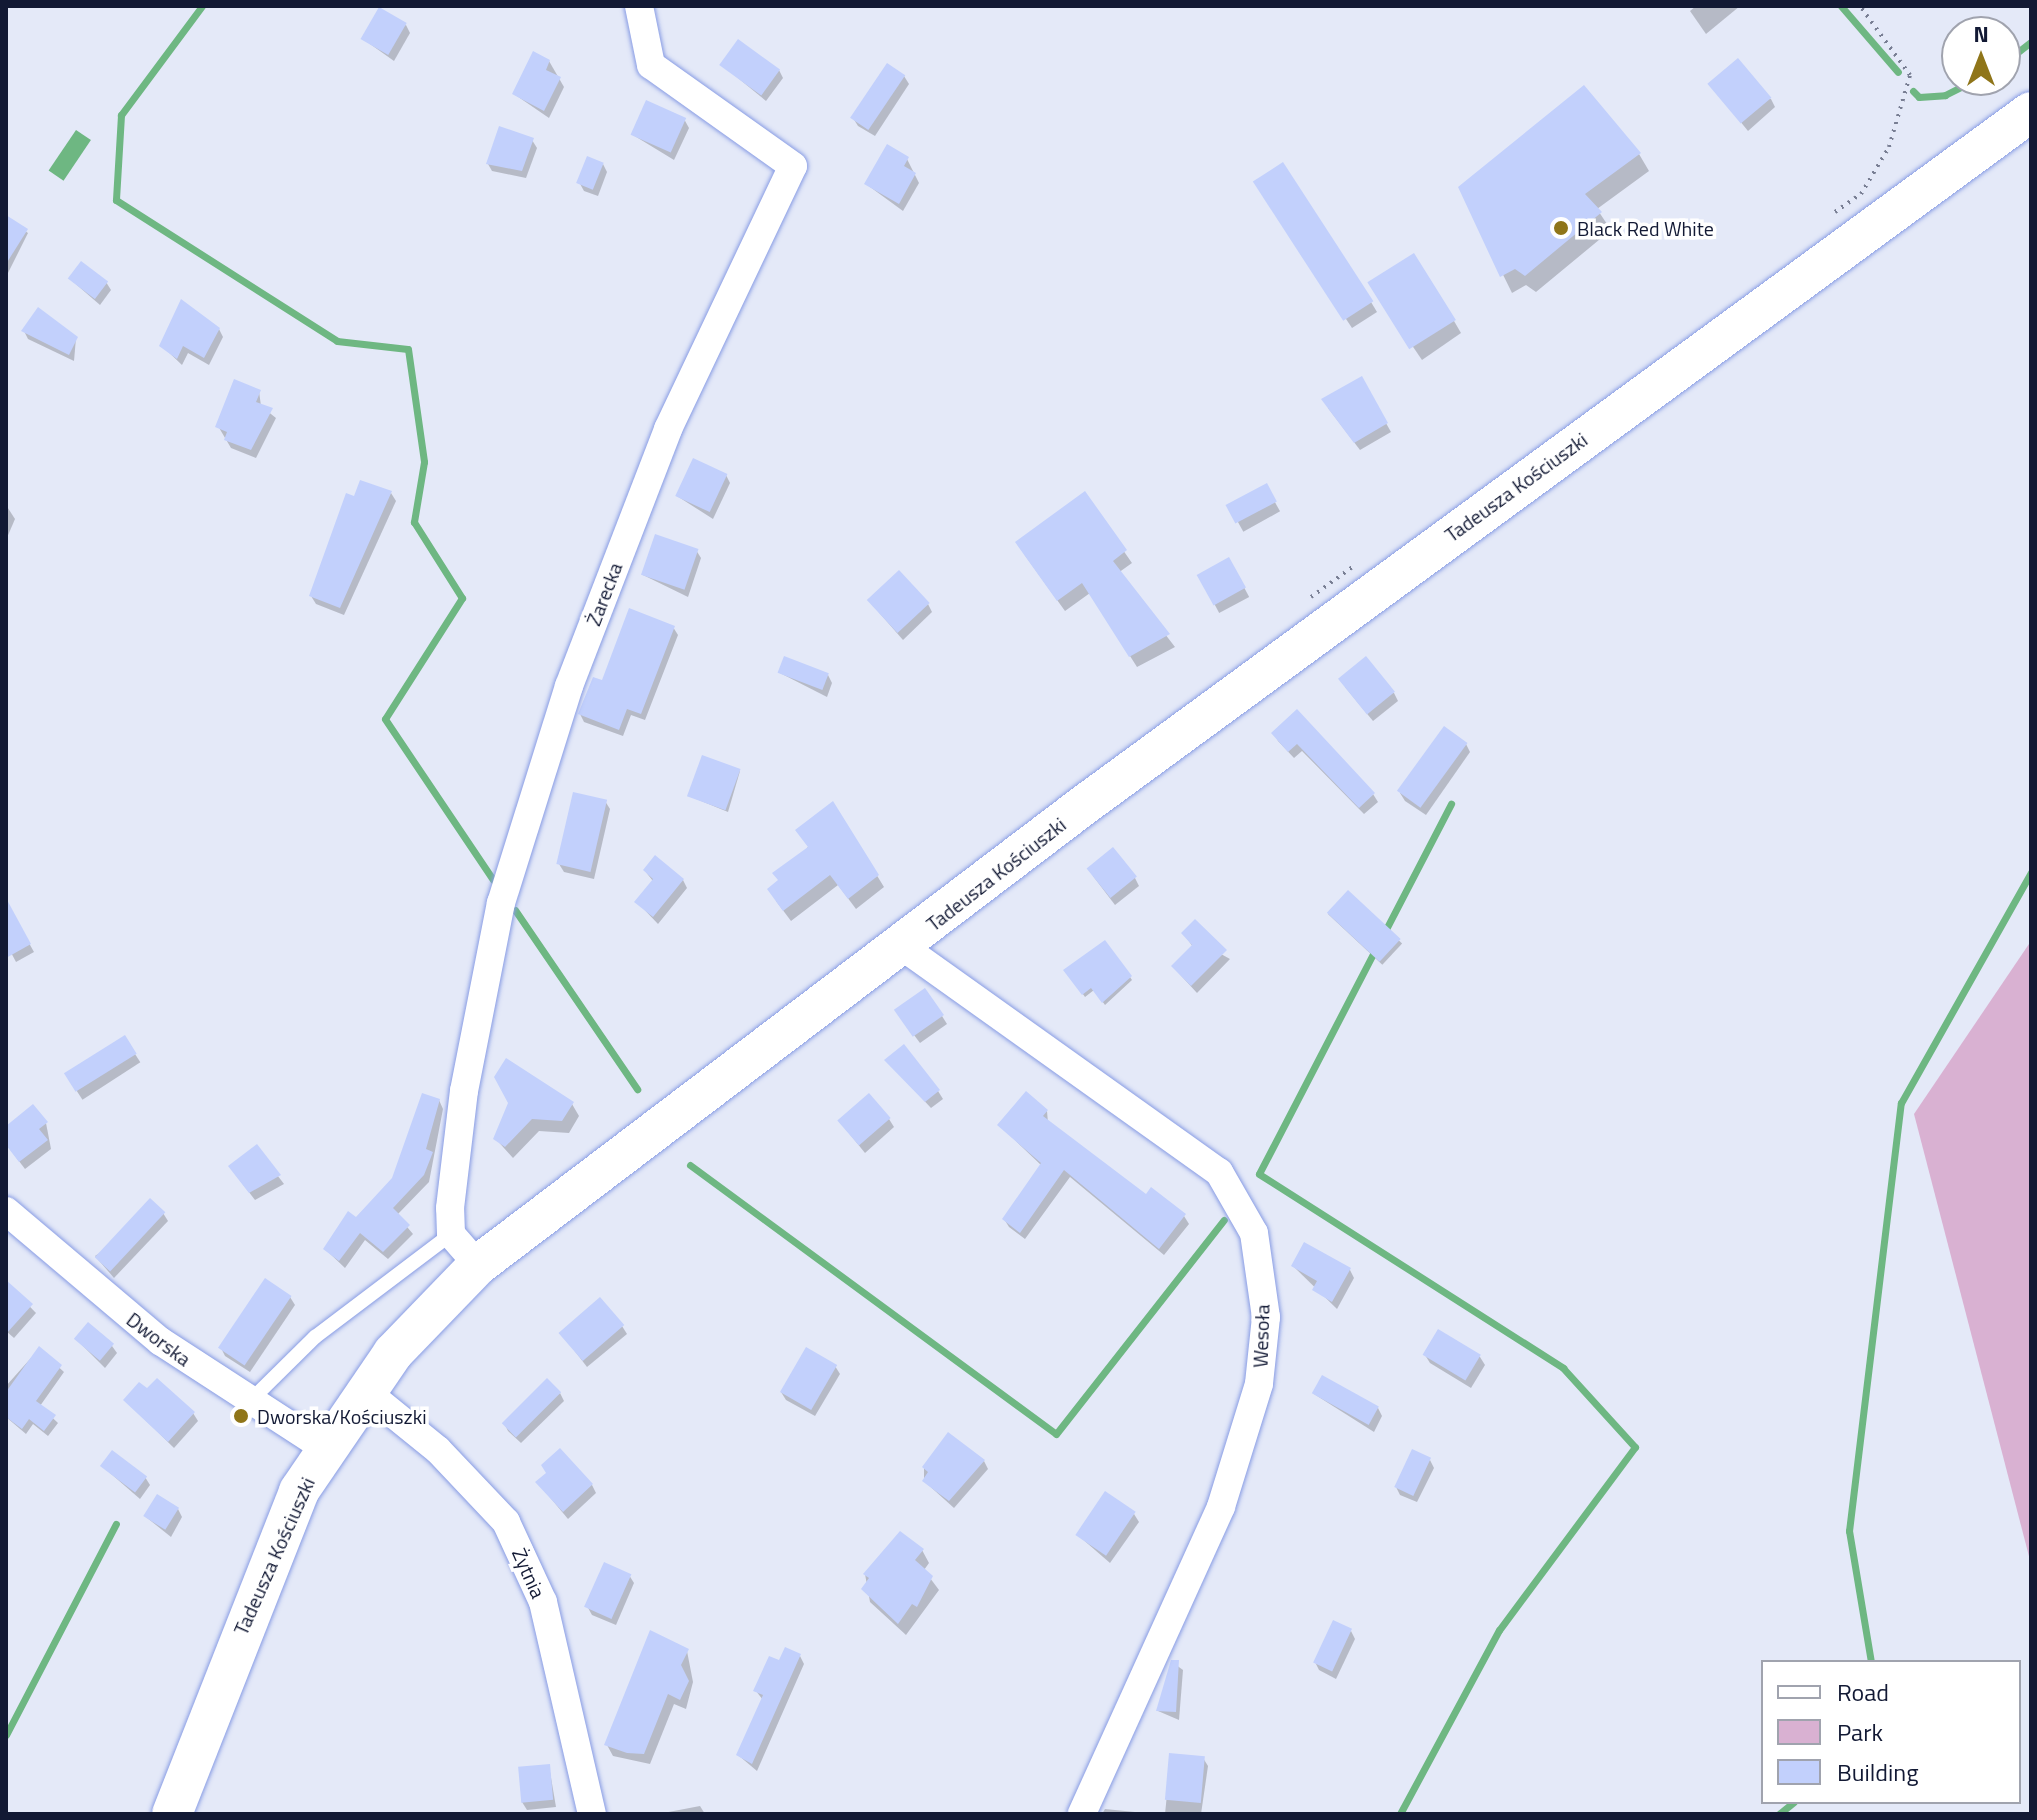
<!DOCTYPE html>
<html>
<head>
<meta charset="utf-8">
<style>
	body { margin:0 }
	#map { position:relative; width:2037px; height:1820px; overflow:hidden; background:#e4e9f8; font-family:"Titillium Web",sans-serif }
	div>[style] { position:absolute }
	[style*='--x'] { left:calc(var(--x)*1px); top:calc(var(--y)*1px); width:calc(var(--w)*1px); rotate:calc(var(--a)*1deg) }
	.green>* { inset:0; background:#d9b1d2 }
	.water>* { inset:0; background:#6eb782; transform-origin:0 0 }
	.shadow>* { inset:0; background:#0003; transform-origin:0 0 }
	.stream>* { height:7px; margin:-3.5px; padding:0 3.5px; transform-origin:3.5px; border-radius:3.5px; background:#6eb782 }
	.building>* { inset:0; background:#c2d0fc; transform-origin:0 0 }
	.path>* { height:4px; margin-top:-2px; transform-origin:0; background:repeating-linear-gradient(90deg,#787e93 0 2px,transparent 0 8px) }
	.roads { filter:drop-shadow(0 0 2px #889ce4) drop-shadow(0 0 2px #889ce4) }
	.lane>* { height:14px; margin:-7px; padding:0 7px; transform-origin:7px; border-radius:7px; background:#fff }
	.street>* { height:28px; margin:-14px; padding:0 14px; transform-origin:14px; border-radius:14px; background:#fff }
	.secondary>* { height:40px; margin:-20px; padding:0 20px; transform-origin:20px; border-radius:20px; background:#fff }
	.dots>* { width:22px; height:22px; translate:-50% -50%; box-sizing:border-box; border:4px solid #fff; border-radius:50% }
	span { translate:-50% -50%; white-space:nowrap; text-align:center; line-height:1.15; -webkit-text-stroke:7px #fff; paint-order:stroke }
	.poi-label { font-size:20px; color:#121934 }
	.left { translate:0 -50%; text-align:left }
	.street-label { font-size:20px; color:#121934 }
	.frame { position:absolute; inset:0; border:8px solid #121934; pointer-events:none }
	.legend { position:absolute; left:1761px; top:1660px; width:260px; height:144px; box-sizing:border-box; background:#fff; border:2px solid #a0a3ae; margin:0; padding:10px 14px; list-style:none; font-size:24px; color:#121934 }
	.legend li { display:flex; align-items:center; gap:16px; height:40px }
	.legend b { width:40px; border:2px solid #a0a3ae }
	.north { position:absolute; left:1941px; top:16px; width:80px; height:80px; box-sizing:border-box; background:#fff; border:2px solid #a0a3ae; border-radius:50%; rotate:0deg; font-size:22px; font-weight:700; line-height:32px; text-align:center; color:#121934 }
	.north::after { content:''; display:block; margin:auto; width:28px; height:36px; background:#8f7519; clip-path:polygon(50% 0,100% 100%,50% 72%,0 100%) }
</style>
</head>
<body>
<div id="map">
	<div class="green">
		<i style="clip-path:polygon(2031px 941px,2031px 1564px,1914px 1114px)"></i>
	</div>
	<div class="water">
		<i style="left:76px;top:130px;width:18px;height:49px;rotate:34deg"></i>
	</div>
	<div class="shadow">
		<i style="clip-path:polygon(1696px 6px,1740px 6px,1706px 34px,1690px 11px)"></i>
		<i style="clip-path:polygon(406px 25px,410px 33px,394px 61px,363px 39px)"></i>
		<i style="clip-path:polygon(549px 61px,564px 87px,549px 118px,514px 94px)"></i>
		<i style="clip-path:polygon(722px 65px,779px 70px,783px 78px,766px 101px)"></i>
		<i style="clip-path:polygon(904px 76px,909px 84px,875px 136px,858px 126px,853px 118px)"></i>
		<i style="clip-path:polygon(1710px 84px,1771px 99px,1775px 107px,1748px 131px)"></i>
		<i style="clip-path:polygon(684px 119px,689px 128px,674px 160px,633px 135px)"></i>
		<i style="clip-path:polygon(532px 140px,537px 148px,526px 178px,492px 171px,488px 164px)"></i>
		<i style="clip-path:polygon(1639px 154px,1649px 171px,1597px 209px,1611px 230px,1536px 292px,1526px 285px,1512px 293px,1460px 187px)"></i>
		<i style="clip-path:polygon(907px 159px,919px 183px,903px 211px,866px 184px)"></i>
		<i style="clip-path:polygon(603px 164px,607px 172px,598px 196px,584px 191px,579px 182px)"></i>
		<i style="clip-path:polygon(1262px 192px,1371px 302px,1377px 312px,1352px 328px)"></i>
		<i style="clip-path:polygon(6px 218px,28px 233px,6px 277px)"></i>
		<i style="clip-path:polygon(70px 279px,106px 282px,111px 290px,100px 305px)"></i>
		<i style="clip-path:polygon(1379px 297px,1454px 321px,1461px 333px,1422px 360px)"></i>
		<i style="clip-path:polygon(39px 310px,76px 338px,74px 361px,28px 339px,24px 331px)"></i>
		<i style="clip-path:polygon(219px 329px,223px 337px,209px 365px,188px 353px,182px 365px,161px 345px)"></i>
		<i style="clip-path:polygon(1361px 379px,1391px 432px,1360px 450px,1328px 408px)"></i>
		<i style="clip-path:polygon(259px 391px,261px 406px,276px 418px,256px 458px,231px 448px,218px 426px)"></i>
		<i style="clip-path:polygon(726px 475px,730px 483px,713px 519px,677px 496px)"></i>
		<i style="left:1266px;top:486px;width:29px;height:42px;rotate:61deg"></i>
		<i style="clip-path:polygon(391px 493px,396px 501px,344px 615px,316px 604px,311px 596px)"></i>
		<i style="clip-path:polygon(1084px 494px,1132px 563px,1118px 573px,1175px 647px,1137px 667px,1090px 593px,1065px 611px,1024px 554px)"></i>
		<i style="clip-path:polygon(6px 505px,15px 519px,6px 540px)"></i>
		<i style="clip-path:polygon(696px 550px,701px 558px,688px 597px,643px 575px)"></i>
		<i style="left:1229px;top:559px;width:43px;height:34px;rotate:62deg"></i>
		<i style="clip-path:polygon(869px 601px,928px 604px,932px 612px,903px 640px)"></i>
		<i style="clip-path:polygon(673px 627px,678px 635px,645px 720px,631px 715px,623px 736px,584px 722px,580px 714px,603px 683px)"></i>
		<i style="clip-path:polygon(780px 673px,828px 675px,832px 683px,827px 697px)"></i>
		<i style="clip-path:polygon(1345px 687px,1394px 693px,1398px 701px,1373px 721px)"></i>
		<i style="clip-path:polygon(1297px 712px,1373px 794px,1378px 802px,1364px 814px,1302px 751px,1294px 758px,1278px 741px,1274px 733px)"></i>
		<i style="clip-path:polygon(1466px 744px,1470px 752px,1426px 815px,1405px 801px,1400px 793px)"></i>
		<i style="clip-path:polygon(740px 771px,728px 812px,689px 796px)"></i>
		<i style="clip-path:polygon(605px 801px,610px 809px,594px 879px,564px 872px,559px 864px)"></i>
		<i style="clip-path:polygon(833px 804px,884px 887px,856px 909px,838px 885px,791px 921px,776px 901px)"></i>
		<i style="clip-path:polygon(645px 871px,683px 880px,687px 888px,658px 924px,637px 902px,653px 881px)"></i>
		<i style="clip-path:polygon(1093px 876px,1135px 878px,1139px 886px,1115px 905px)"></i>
		<i style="left:1348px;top:893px;width:74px;height:29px;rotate:43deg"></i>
		<i style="clip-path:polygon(6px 902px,34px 952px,16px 962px,6px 943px)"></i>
		<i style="clip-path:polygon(1183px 933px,1230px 959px,1197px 993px,1173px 967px,1193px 947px)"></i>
		<i style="clip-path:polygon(1066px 970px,1130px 977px,1132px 980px,1105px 1005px,1094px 990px,1085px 997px)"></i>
		<i style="clip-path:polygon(942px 1016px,947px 1024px,920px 1043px,902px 1019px)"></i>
		<i style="left:124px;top:1037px;width:30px;height:69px;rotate:57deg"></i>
		<i style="clip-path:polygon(886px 1060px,938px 1091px,943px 1099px,931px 1108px)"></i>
		<i style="clip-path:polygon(439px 1100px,443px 1109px,429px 1182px,397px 1215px,413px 1234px,388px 1259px,365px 1240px,345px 1268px,325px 1249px,394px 1179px)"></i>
		<i style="clip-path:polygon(510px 1102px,572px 1104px,579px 1116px,569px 1133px,539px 1131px,513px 1158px,495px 1138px)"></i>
		<i style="clip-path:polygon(1047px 1111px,1048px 1123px,1146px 1197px,1184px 1216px,1189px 1224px,1164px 1255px,1070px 1177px,1025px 1239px,1009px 1227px,1004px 1219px,1042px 1166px,999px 1125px)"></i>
		<i style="clip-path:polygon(889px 1119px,894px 1127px,865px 1153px,840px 1122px)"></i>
		<i style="clip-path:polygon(46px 1123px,51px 1149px,25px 1169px,6px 1144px,6px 1128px)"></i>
		<i style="clip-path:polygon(256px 1147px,284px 1184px,255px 1200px,235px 1174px)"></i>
		<i style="clip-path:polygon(163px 1213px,168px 1221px,114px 1278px,95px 1256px)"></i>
		<i style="clip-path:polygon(1293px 1266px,1350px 1270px,1354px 1278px,1337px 1309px)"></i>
		<i style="clip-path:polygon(6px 1282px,36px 1313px,14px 1338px,6px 1331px)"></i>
		<i style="clip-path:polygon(290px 1297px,295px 1305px,250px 1372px,225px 1356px,221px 1348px)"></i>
		<i style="clip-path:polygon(622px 1326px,627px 1334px,587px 1367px,561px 1333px)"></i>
		<i style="clip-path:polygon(1439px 1332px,1480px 1357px,1485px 1365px,1471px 1388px,1430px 1363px,1425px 1355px)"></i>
		<i style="clip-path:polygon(76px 1339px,112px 1346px,117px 1353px,105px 1368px)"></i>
		<i style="clip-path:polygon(39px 1349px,64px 1372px,40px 1406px,58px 1423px,48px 1436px,33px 1424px,26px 1434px,6px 1417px,6px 1386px)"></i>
		<i style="clip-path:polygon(835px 1366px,840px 1374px,815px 1416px,786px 1400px,781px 1392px)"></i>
		<i style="clip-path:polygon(560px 1393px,564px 1401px,521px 1443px,508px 1431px,504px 1423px)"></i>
		<i style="clip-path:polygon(1314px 1394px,1378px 1408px,1382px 1416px,1374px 1432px)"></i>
		<i style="clip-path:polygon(125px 1400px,193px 1413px,198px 1421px,174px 1448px)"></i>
		<i style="clip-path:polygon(1430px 1460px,1434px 1468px,1417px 1502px,1400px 1495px,1396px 1487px)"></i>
		<i style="clip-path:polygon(984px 1461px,988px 1469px,954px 1508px,924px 1481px,924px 1467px)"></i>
		<i style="clip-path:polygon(102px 1466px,145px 1477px,150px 1485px,140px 1499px)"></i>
		<i style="clip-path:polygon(538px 1483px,592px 1485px,596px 1493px,568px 1519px)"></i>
		<i style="clip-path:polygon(178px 1509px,182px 1517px,171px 1537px,146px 1517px)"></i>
		<i style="clip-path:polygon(1134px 1514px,1139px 1522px,1110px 1563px,1080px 1537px)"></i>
		<i style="clip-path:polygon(922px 1550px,929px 1563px,924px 1570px,939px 1590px,906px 1635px,870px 1602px,865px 1574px)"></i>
		<i style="clip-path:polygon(629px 1575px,634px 1583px,616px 1625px,592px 1615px,587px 1606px)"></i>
		<i style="clip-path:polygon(1351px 1631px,1355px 1639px,1336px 1679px,1319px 1670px,1315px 1662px)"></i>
		<i style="clip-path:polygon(687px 1651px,693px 1682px,686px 1709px,674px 1704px,650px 1764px,613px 1756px,607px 1745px)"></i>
		<i style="clip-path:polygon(800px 1656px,804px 1664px,757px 1771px,738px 1755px,763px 1700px,756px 1691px,780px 1663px)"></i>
		<i style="clip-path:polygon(1172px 1662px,1183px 1670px,1179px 1720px,1158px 1711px)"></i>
		<i style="clip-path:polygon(1171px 1755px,1203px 1758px,1208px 1766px,1201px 1814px,1165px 1814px)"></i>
		<i style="clip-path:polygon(549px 1766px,556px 1807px,527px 1810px,522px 1802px)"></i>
		<i style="clip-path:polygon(700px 1806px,705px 1814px,658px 1814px)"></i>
		<i style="clip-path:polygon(1105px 1809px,1155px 1814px,1102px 1814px)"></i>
	</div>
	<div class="stream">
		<i style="--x:202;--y:6;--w:136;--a:126.6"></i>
		<i style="--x:121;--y:115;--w:85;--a:93.4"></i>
		<i style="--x:116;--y:200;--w:262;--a:32.5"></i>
		<i style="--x:337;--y:341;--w:71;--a:6.4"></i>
		<i style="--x:408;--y:349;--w:114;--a:81.9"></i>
		<i style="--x:424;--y:462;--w:61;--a:99.5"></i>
		<i style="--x:414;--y:522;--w:90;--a:57.7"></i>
		<i style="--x:462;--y:598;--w:143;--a:122.5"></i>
		<i style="--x:385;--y:719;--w:194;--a:56.1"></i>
		<i style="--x:1841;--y:6;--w:87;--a:49.2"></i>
		<i style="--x:2005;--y:62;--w:33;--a:-38"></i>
		<i style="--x:1913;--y:91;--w:8;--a:45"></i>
		<i style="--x:1919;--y:97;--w:26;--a:-4"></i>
		<i style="--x:1945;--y:95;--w:33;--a:-27"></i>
		<i style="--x:515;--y:910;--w:217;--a:55.7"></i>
		<i style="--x:1383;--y:935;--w:148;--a:-62.6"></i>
		<i style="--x:1375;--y:950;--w:252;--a:117.4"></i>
		<i style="--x:1259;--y:1174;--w:361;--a:32.5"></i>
		<i style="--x:1563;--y:1368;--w:107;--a:47.7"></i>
		<i style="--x:1635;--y:1447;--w:228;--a:126.6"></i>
		<i style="--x:1499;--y:1630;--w:209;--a:118.3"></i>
		<i style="--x:690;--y:1165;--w:454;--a:36.3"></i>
		<i style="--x:1056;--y:1434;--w:272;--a:-51.9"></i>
		<i style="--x:1871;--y:1662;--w:133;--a:-99.5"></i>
		<i style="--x:1849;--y:1531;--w:431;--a:-83.1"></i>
		<i style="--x:1901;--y:1103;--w:265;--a:-60.6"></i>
		<i style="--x:6;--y:1735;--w:238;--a:-62.5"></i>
		<i style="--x:1779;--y:1814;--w:19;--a:-39"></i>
	</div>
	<div class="building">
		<i style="left:379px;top:7px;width:32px;height:37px;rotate:30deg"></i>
		<i style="left:738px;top:39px;width:52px;height:32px;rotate:36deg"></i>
		<i style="clip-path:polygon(533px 51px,550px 60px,546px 70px,561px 77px,544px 111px,512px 94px)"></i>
		<i style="left:1738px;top:58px;width:52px;height:40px;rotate:50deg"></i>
		<i style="left:887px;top:63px;width:22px;height:66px;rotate:34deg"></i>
		<i style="clip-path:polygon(1584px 85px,1641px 153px,1585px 194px,1602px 212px,1525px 276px,1515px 269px,1500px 277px,1458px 187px)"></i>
		<i style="left:646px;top:100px;width:44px;height:38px;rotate:24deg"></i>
		<i style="clip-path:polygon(499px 126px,534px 138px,522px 171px,486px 164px)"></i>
		<i style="clip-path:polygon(887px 144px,909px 157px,904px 166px,916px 173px,899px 204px,864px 184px)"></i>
		<i style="left:587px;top:156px;width:18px;height:29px;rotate:22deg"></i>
		<i style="left:1283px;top:162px;width:166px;height:36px;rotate:57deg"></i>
		<i style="clip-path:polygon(6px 215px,28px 229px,6px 264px)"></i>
		<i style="left:1414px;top:253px;width:79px;height:55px;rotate:58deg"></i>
		<i style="left:81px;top:261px;width:34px;height:22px;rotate:37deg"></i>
		<i style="clip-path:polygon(181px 299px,220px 328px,204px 358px,183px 346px,177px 359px,159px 346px)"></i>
		<i style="clip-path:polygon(38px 307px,78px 337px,69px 355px,21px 331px)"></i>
		<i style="clip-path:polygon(1362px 376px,1388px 423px,1354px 443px,1321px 399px)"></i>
		<i style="clip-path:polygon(234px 379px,261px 390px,256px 402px,273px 408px,251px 450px,224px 440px,227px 432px,215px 427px)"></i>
		<i style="left:693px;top:458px;width:38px;height:42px;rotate:25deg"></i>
		<i style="clip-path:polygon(360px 480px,392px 491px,340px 608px,309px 596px,346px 493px,354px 496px)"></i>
		<i style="left:1267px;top:483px;width:21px;height:47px;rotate:62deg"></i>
		<i style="clip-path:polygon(1085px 491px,1127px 550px,1113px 561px,1170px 634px,1129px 657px,1082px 583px,1057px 601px,1015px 542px)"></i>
		<i style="left:655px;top:534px;width:46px;height:43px;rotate:19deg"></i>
		<i style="left:1229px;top:557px;width:35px;height:37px;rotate:61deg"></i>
		<i style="left:899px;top:570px;width:45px;height:44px;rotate:47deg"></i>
		<i style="clip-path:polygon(629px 608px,675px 626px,641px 714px,627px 709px,619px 730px,578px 714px,593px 677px,602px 680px)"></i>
		<i style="left:784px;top:656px;width:48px;height:18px;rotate:21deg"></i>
		<i style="left:1366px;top:656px;width:46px;height:36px;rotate:51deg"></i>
		<i style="clip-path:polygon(1297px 709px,1375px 793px,1359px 808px,1297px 744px,1288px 752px,1271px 733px)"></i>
		<i style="left:1444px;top:726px;width:29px;height:80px;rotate:36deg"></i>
		<i style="left:702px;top:755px;width:41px;height:44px;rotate:20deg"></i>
		<i style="left:573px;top:792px;width:35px;height:74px;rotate:13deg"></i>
		<i style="clip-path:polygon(833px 801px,879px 875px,848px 899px,830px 875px,783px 911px,767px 889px,778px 880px,772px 873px,808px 847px,795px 830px)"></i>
		<i style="left:1113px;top:847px;width:38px;height:34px;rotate:51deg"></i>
		<i style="clip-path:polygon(655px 855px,684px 879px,653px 917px,634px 902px,653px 879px,643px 870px)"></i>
		<i style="left:1348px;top:890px;width:72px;height:31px;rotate:43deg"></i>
		<i style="clip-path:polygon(6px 898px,31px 944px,6px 958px)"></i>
		<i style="clip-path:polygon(1195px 919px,1227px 950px,1191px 986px,1171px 966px,1192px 945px,1181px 933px)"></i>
		<i style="clip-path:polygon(1105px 940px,1132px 976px,1102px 1003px,1091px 988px,1082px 995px,1063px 970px)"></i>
		<i style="left:925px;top:988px;width:33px;height:38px;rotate:55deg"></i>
		<i style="left:125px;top:1035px;width:22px;height:72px;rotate:58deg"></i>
		<i style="clip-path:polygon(904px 1044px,940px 1090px,925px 1102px,884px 1060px)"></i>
		<i style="clip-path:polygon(506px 1058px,574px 1102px,562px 1121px,532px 1119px,505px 1147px,493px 1139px,508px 1103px,494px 1077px)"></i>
		<i style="clip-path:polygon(1026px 1091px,1048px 1110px,1043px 1116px,1146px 1194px,1151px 1187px,1186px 1214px,1159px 1249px,1064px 1170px,1020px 1233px,1002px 1219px,1041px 1163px,997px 1125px)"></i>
		<i style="clip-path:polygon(422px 1093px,440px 1099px,426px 1149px,433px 1152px,424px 1175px,393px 1208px,410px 1225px,383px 1252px,360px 1233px,339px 1261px,323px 1249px,348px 1211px,356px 1217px,392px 1178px)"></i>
		<i style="left:869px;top:1093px;width:33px;height:42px;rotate:49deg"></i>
		<i style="clip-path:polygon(33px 1104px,48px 1122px,39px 1129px,48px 1140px,19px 1162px,6px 1145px,6px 1126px)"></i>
		<i style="clip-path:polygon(257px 1144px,281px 1175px,249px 1193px,228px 1166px)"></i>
		<i style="left:150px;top:1198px;width:21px;height:81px;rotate:43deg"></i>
		<i style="clip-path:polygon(1304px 1242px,1351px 1268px,1332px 1302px,1312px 1290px,1317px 1281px,1291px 1266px)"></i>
		<i style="left:265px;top:1278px;width:32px;height:84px;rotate:34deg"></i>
		<i style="clip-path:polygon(6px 1280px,33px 1304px,6px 1334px)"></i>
		<i style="left:600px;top:1297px;width:37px;height:55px;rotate:49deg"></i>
		<i style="left:88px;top:1322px;width:34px;height:22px;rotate:40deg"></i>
		<i style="left:1438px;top:1329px;width:50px;height:30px;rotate:31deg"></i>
		<i style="clip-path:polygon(39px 1346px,62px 1365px,36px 1401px,56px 1415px,44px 1431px,29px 1419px,22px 1429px,6px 1417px,6px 1392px)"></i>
		<i style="left:806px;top:1347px;width:36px;height:52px;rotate:30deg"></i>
		<i style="left:1322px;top:1375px;width:65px;height:21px;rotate:29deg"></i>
		<i style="clip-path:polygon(157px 1378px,195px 1412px,168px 1442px,123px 1400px,139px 1382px,147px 1388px)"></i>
		<i style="left:547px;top:1378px;width:20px;height:64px;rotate:45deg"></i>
		<i style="clip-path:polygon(948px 1432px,985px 1460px,949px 1501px,922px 1481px,928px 1472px,922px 1467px)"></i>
		<i style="clip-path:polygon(560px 1448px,593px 1484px,563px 1512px,535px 1482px,546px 1473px,541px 1465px)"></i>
		<i style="left:1412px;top:1449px;width:21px;height:42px;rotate:25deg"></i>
		<i style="left:112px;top:1450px;width:44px;height:20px;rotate:37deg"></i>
		<i style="left:1105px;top:1491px;width:37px;height:53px;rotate:34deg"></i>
		<i style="left:157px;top:1494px;width:26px;height:26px;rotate:32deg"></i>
		<i style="clip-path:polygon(900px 1531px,924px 1549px,915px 1560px,933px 1576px,917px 1607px,912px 1604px,898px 1624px,861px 1589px,869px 1578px,863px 1574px)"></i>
		<i style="left:604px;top:1562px;width:30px;height:49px;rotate:24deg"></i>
		<i style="left:1333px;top:1620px;width:21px;height:47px;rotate:25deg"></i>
		<i style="clip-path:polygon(650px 1630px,689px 1649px,681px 1665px,689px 1681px,680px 1700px,668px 1694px,644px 1754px,627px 1753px,604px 1745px)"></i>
		<i style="clip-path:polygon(785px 1647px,801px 1654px,752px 1764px,736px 1755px,763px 1695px,753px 1691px,769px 1656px,779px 1660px)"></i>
		<i style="clip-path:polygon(1171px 1660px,1179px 1660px,1176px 1712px,1156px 1711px)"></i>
		<i style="left:1169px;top:1753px;width:36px;height:47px;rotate:5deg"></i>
		<i style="left:550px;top:1764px;width:36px;height:32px;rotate:85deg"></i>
	</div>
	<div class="path">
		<i style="--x:1835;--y:212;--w:32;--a:-35"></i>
		<i style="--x:1861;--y:194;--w:55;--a:-59.2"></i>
		<i style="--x:1889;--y:147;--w:75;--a:-73.7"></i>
		<i style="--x:1910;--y:75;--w:85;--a:-125.9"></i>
		<i style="--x:1311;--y:597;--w:54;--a:-36"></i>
	</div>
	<div class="roads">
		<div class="lane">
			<i style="--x:249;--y:1402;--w:93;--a:-44.6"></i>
			<i style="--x:315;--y:1337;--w:171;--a:-37.1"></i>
		</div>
		<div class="street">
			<i style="--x:903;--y:947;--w:388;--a:35.5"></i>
			<i style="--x:1219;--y:1172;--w:70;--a:60.2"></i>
			<i style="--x:1254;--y:1233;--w:85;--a:81.9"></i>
			<i style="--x:1266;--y:1317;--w:67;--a:96"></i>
			<i style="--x:1259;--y:1384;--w:129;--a:107.2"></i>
			<i style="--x:1221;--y:1507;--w:337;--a:114.4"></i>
			<i style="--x:6;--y:1211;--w:202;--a:40.2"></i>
			<i style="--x:160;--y:1341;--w:197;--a:33"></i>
			<i style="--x:478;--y:1265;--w:41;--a:-131.1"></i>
			<i style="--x:451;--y:1234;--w:26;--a:-92"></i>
			<i style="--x:450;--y:1208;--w:118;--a:-83.2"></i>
			<i style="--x:464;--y:1091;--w:192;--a:-78.9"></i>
			<i style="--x:501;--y:903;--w:227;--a:-72.6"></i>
			<i style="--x:569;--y:686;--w:275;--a:-68.9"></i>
			<i style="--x:668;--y:429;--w:291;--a:-64.6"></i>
			<i style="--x:793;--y:166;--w:174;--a:-144.6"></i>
			<i style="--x:651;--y:65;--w:60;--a:-101.5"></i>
			<i style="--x:364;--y:1390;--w:95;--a:39"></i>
			<i style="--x:438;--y:1450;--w:99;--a:46.6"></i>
			<i style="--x:506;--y:1522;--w:88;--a:65.2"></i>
			<i style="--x:543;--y:1602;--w:218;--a:77"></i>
		</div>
		<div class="secondary">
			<i style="--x:172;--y:1814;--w:347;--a:-68.5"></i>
			<i style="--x:299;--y:1491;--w:167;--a:-55.7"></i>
			<i style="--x:393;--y:1353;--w:122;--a:-46"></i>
			<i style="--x:478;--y:1265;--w:761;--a:-37.2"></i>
			<i style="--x:1084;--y:805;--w:1173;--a:-36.2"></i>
		</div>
	</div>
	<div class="dots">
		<i style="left:1561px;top:228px;background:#8f7519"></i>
		<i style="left:241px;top:1416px;background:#8f7519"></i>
	</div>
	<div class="poi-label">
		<span class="left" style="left:1577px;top:228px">Black Red White</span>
		<span class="left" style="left:257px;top:1416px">Dworska/Kościuszki</span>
	</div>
	<div class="street-label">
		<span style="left:1516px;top:487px;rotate:-36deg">Tadeusza Kościuszki</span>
		<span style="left:604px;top:594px;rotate:-69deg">Żarecka</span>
		<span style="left:996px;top:874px;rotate:-38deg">Tadeusza Kościuszki</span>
		<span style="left:1261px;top:1336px;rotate:-88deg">Wesoła</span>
		<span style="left:159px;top:1339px;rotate:37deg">Dworska</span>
		<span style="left:274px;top:1556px;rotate:-66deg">Tadeusza Kościuszki</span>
		<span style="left:529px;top:1573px;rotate:66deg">Żytnia</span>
	</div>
	<div class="frame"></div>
	<ul class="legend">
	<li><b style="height:10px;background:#fff"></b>Road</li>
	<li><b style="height:22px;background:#d9b1d2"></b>Park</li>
	<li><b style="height:22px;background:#c2d0fc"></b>Building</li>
	</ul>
	<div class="north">N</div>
</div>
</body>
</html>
